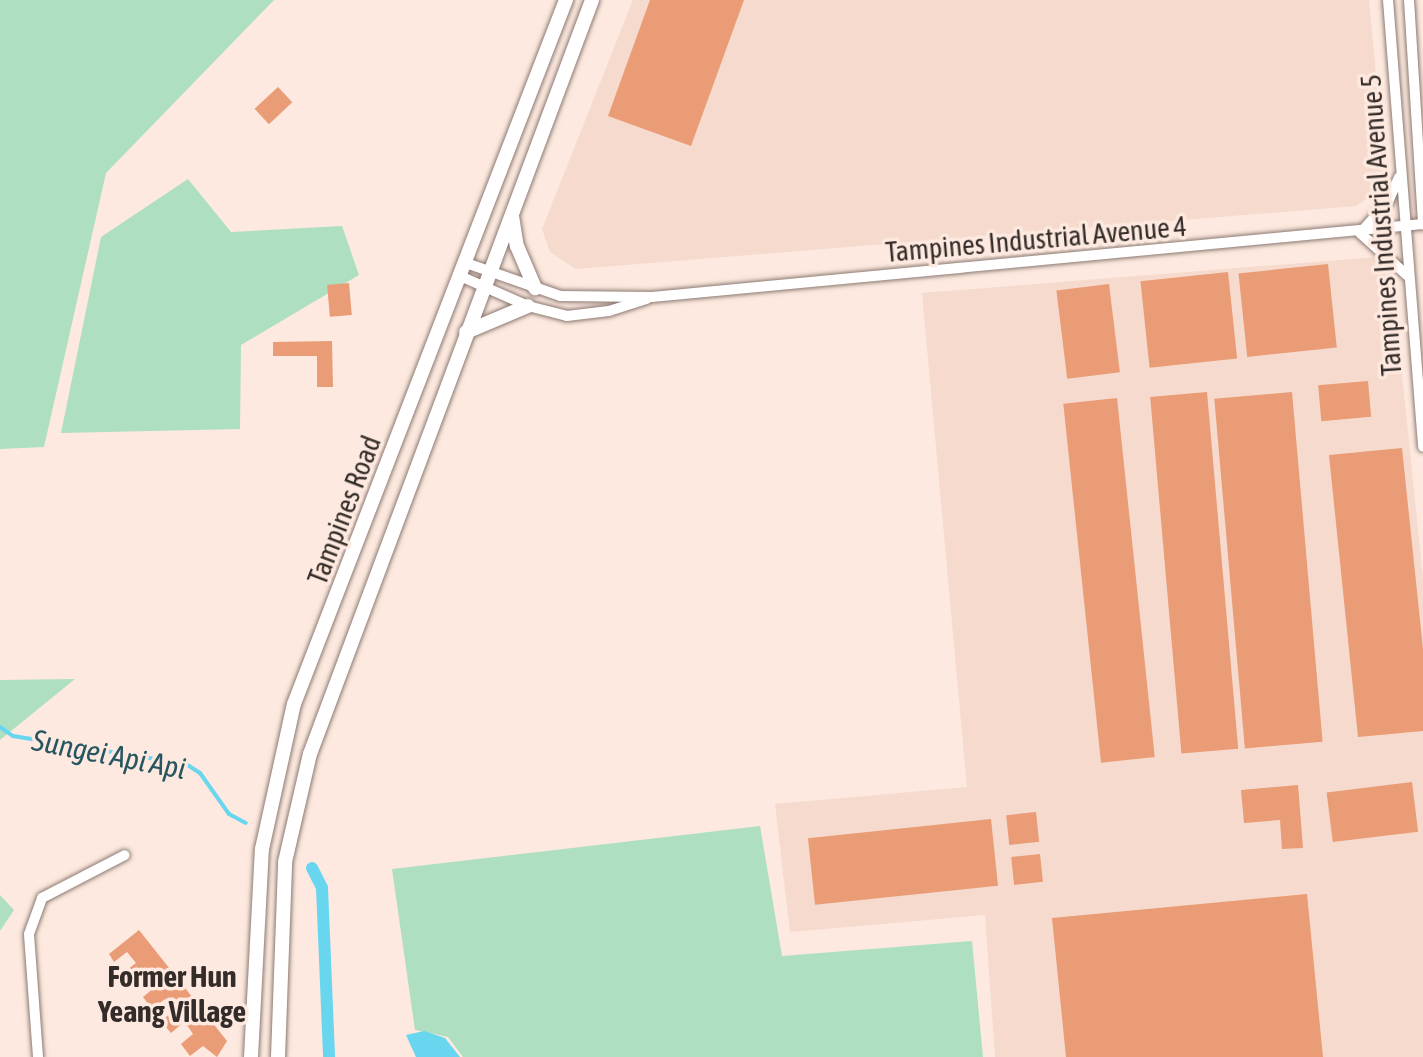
<!DOCTYPE html>
<html>
<head>
<meta charset="utf-8">
<style>
	body { margin:0 }
	#map { position:relative; width:1423px; height:1057px; overflow:hidden; background:#fde9df; font-family:"Asap Condensed",sans-serif }
	div>[style] { position:absolute }
	[style*='--x'] { left:calc(var(--x)*1px); top:calc(var(--y)*1px); width:calc(var(--w)*1px); rotate:calc(var(--a)*1deg) }
	.built>* { inset:0; background:#f5dacd }
	.green>* { inset:0; background:#addfc0 }
	.water>* { inset:0; background:#69d6f0 }
	.stream>* { height:4px; margin:-2px; padding:0 2px; transform-origin:2px; border-radius:2px; background:#69d6f0 }
	.canal>* { height:12px; margin:-6px; padding:0 6px; transform-origin:6px; border-radius:6px; background:#69d6f0 }
	.building>* { inset:0; background:#e99c75; transform-origin:0 0 }
	.roads { filter:drop-shadow(0 0 2px #8c7a72) drop-shadow(0 0 2px #8c7a72) }
	.minor>* { height:10px; margin:-5px; padding:0 5px; transform-origin:5px; border-radius:5px; background:#fff }
	.secondary>* { height:14px; margin:-7px; padding:0 7px; transform-origin:7px; border-radius:7px; background:#fff }
	span { translate:-50% -50%; white-space:nowrap; text-align:center; line-height:1.15; -webkit-text-stroke:7px #fde9df; paint-order:stroke }
	.street-label { font-size:28px; color:#342c29 }
	.water-label { font-size:30px; color:#275661; font-style:italic }
	.neighbourhood-label { font-size:30px; color:#342c29; font-weight:700 }
</style>
</head>
<body>
<div id="map">
	<div class="built">
		<i style="clip-path:polygon(633px 0,1369px 0,1385px 171px,1376px 193px,1356px 206px,576px 269px,550px 252px,542px 229px)"></i>
		<i style="clip-path:polygon(1390px 256px,1423px 579px,1423px 1057px,995px 1057px,985px 915px,790px 932px,775px 804px,967px 787px,922px 293px)"></i>
	</div>
	<div class="green">
		<i style="clip-path:polygon(0 0,274px 0,106px 173px,44px 447px,0 449px)"></i>
		<i style="clip-path:polygon(188px 179px,231px 232px,342px 226px,359px 275px,241px 345px,240px 429px,61px 433px,101px 237px)"></i>
		<i style="clip-path:polygon(75px 679px,0 740px,0 680px)"></i>
		<i style="clip-path:polygon(760px 826px,782px 956px,972px 941px,983px 1057px,463px 1057px,448px 1037px,415px 1030px,392px 869px)"></i>
		<i style="clip-path:polygon(0 895px,14px 910px,0 931px)"></i>
	</div>
	<div class="water">
		<i style="clip-path:polygon(424px 1031px,445px 1038px,460px 1057px,416px 1057px,406px 1035px)"></i>
	</div>
	<div class="stream">
		<i style="--x:0;--y:727;--w:16;--a:35"></i>
		<i style="--x:13;--y:736;--w:175;--a:9.2"></i>
		<i style="--x:186;--y:764;--w:17;--a:33"></i>
		<i style="--x:200;--y:773;--w:50;--a:54.7"></i>
		<i style="--x:229;--y:814;--w:19;--a:28"></i>
	</div>
	<div class="canal">
		<i style="--x:312;--y:868;--w:22;--a:63"></i>
		<i style="--x:322;--y:888;--w:169;--a:87.6"></i>
	</div>
	<div class="building">
		<i style="clip-path:polygon(650px 0,744px 0,691px 146px,608px 116px)"></i>
		<i style="left:278px;top:87px;width:21px;height:32px;rotate:47deg"></i>
		<i style="left:1328px;top:264px;width:84px;height:90px;rotate:84deg"></i>
		<i style="left:1228px;top:272px;width:87px;height:88px;rotate:84deg"></i>
		<i style="left:349px;top:283px;width:32px;height:22px;rotate:85deg"></i>
		<i style="left:1109px;top:284px;width:89px;height:53px;rotate:83deg"></i>
		<i style="clip-path:polygon(332px 341px,333px 387px,317px 387px,317px 356px,273px 356px,273px 342px)"></i>
		<i style="left:1368px;top:381px;width:36px;height:50px;rotate:85deg"></i>
		<i style="left:1207px;top:392px;width:358px;height:57px;rotate:85deg"></i>
		<i style="left:1292px;top:392px;width:351px;height:78px;rotate:85deg"></i>
		<i style="left:1117px;top:398px;width:361px;height:54px;rotate:84deg"></i>
		<i style="clip-path:polygon(1402px 448px,1423px 649px,1423px 731px,1358px 737px,1329px 455px)"></i>
		<i style="left:1412px;top:782px;width:50px;height:86px;rotate:83deg"></i>
		<i style="clip-path:polygon(1298px 785px,1303px 848px,1282px 849px,1280px 820px,1244px 823px,1241px 790px)"></i>
		<i style="left:1036px;top:812px;width:30px;height:30px;rotate:84deg"></i>
		<i style="left:991px;top:819px;width:67px;height:184px;rotate:84deg"></i>
		<i style="left:1040px;top:854px;width:28px;height:29px;rotate:84deg"></i>
		<i style="clip-path:polygon(1307px 894px,1323px 1057px,1066px 1057px,1052px 918px)"></i>
		<i style="clip-path:polygon(139px 930px,227px 1041px,217px 1057px,203px 1046px,190px 1056px,181px 1044px,193px 1034px,189px 1028px,184px 1022px,171px 1033px,161px 1021px,175px 1010px,165px 999px,152px 1009px,143px 997px,155px 987px,146px 976px,134px 986px,123px 973px,136px 963px,127px 952px,114px 962px,109px 954px)"></i>
	</div>
	<div class="roads">
		<div class="minor">
			<i style="--x:1388;--y:0;--w:448;--a:85.5"></i>
			<i style="--x:1409;--y:0;--w:225;--a:86.4"></i>
			<i style="--x:1361;--y:232;--w:40;--a:-48"></i>
			<i style="--x:1388;--y:202;--w:27;--a:-66"></i>
			<i style="--x:1360;--y:233;--w:64;--a:41.9"></i>
			<i style="--x:466;--y:263;--w:100;--a:19.3"></i>
			<i style="--x:560;--y:296;--w:92;--a:0.6"></i>
			<i style="--x:652;--y:297;--w:774;--a:-5.41"></i>
			<i style="--x:460;--y:276;--w:74;--a:23.8"></i>
			<i style="--x:528;--y:306;--w:40;--a:14.4"></i>
			<i style="--x:567;--y:316;--w:42;--a:-6.8"></i>
			<i style="--x:609;--y:311;--w:40;--a:-18"></i>
			<i style="--x:38;--y:1057;--w:123;--a:-94.2"></i>
			<i style="--x:29;--y:934;--w:38;--a:-70"></i>
			<i style="--x:42;--y:898;--w:93;--a:-27.4"></i>
		</div>
		<div class="secondary">
			<i style="--x:512;--y:216;--w:30;--a:81"></i>
			<i style="--x:517;--y:246;--w:46;--a:66.8"></i>
			<i style="--x:466;--y:332;--w:67;--a:-22.8"></i>
			<i style="--x:251;--y:1057;--w:208;--a:-87"></i>
			<i style="--x:262;--y:849;--w:148;--a:-77.6"></i>
			<i style="--x:294;--y:704;--w:755;--a:-68.88"></i>
			<i style="--x:278;--y:1057;--w:195;--a:-87.9"></i>
			<i style="--x:285;--y:862;--w:111;--a:-77"></i>
			<i style="--x:310;--y:754;--w:805;--a:-69.49"></i>
		</div>
	</div>
	<div class="street-label">
		<span style="left:1381px;top:225px;rotate:-94deg">Tampines Industrial Avenue 5</span>
		<span style="left:1036px;top:239px;rotate:-5deg">Tampines Industrial Avenue 4</span>
		<span style="left:344px;top:510px;rotate:-69deg">Tampines Road</span>
	</div>
	<div class="water-label">
		<span style="left:109px;top:754px;rotate:11deg">Sungei Api Api</span>
	</div>
	<div class="neighbourhood-label">
		<span style="left:172px;top:993px">Former Hun<br>Yeang Village</span>
	</div>
</div>
</body>
</html>
